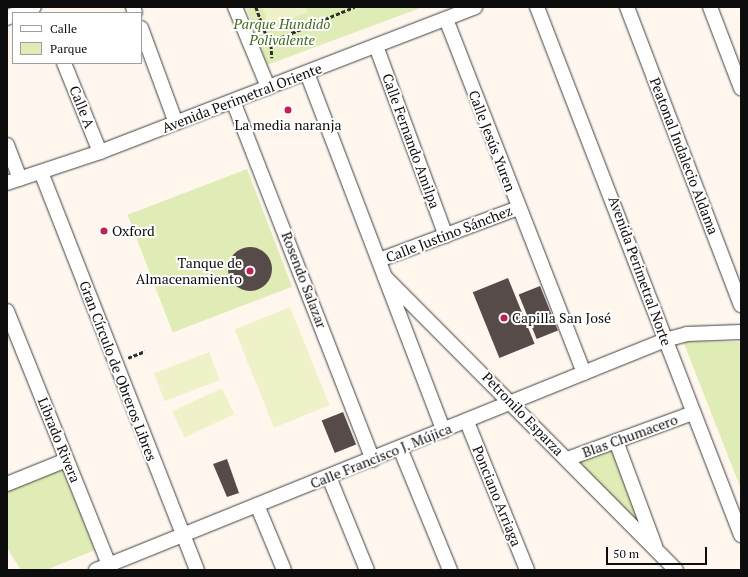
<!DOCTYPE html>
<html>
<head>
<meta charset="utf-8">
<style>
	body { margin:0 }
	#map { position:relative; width:748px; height:577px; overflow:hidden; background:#fff7ee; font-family:"PT Serif",serif }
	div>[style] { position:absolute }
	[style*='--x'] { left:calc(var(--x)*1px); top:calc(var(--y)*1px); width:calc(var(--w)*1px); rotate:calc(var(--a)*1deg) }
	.green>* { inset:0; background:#e0ecb5; transform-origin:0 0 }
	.pitch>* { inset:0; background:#eff2c8; transform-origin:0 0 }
	.building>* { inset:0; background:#574b49; transform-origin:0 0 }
	.round { border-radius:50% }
	.path>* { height:2.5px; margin-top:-1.25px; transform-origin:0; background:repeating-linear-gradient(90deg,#2f2f2f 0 4px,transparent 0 6px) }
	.roads { filter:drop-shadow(0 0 1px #404040) drop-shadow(0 0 1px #404040) }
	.minor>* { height:14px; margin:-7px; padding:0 7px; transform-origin:7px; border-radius:7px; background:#fff }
	.dots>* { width:11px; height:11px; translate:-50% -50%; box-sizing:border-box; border:2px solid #fff; border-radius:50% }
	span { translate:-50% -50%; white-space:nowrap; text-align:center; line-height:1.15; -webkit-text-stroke:4px #fff; paint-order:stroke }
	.park-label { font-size:14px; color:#3f691a; font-style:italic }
	.street-label { font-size:14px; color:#0d0d0d }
	.poi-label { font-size:14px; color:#0d0d0d }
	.left { translate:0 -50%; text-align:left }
	.right { translate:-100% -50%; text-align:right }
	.frame { position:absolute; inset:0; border:8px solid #0d0d0d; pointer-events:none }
	.legend { position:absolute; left:12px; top:12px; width:130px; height:52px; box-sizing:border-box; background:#fff; border:1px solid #9e9e9e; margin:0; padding:5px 7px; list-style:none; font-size:12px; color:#0d0d0d }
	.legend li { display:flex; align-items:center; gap:8px; height:20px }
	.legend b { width:20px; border:1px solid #9e9e9e }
	.scale { position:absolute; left:606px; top:547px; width:101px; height:18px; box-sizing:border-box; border:2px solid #0d0d0d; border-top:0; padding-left:5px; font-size:12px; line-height:14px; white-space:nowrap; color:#0d0d0d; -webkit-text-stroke:3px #fff; paint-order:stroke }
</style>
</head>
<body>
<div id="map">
	<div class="green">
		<i style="clip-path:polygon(246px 7px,423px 7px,267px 65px)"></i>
		<i style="left:247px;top:169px;width:126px;height:128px;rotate:69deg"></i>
		<i style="clip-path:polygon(683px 341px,741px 342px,741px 489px)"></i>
		<i style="clip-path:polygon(611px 447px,644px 530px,575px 459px)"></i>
		<i style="clip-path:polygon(62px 468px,95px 550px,46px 570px,21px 570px,7px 548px,7px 491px)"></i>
	</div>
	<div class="pitch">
		<i style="clip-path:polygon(262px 7px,305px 7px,308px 12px,270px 26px)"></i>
		<i style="left:290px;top:307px;width:106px;height:60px;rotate:68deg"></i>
		<i style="left:209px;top:352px;width:30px;height:59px;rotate:69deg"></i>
		<i style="left:222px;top:388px;width:29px;height:55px;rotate:65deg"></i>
	</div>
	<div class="building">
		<i class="round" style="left:228px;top:247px;width:44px;height:44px"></i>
		<i style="left:508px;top:278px;width:71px;height:38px;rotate:68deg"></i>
		<i style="left:540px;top:286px;width:48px;height:23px;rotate:68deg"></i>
		<i style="left:343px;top:412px;width:35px;height:23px;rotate:68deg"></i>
		<i style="clip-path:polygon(227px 459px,239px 493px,227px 497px,213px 464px)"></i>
	</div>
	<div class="path">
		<i style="--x:256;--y:7;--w:29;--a:70"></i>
		<i style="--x:266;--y:34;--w:11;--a:34"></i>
		<i style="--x:275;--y:40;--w:86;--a:-22.7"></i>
		<i style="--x:271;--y:39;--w:19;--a:87"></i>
		<i style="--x:128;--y:358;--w:18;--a:-22"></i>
	</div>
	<div class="roads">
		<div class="minor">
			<i style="--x:133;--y:7;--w:6;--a:72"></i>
			<i style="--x:235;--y:7;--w:87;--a:67.6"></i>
			<i style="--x:537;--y:7;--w:566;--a:68.88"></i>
			<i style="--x:627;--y:7;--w:319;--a:69.1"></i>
			<i style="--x:710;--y:7;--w:87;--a:69.1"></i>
			<i style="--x:18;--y:13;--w:17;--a:-21"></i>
			<i style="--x:7;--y:18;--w:7;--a:-27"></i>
			<i style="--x:446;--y:19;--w:380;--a:68.7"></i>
			<i style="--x:141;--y:28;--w:101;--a:69.8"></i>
			<i style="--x:376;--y:46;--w:202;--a:69.8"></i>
			<i style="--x:64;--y:63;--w:96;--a:68"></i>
			<i style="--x:307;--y:73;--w:383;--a:69.1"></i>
			<i style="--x:233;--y:101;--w:385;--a:68.7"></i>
			<i style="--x:7;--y:145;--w:36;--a:69"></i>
			<i style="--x:41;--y:172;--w:427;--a:68.6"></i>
			<i style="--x:7;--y:183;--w:98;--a:-18.4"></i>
			<i style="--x:100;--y:152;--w:402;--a:-21.1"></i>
			<i style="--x:379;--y:260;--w:148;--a:-20.5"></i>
			<i style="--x:385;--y:277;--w:413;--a:45.2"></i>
			<i style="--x:7;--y:311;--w:279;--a:68.1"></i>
			<i style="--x:467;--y:422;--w:160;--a:67.9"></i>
			<i style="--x:616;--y:441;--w:112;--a:69.6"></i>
			<i style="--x:400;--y:448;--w:132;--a:67.7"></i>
			<i style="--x:567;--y:459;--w:134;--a:-20.1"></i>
			<i style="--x:329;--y:477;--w:100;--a:67.8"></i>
			<i style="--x:7;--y:484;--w:64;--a:-22.1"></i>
			<i style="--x:257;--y:505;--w:70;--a:67.4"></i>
			<i style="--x:96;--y:570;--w:614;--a:-22.01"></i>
			<i style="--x:665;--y:340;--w:23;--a:-15"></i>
			<i style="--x:687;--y:334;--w:54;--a:-2.1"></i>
		</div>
	</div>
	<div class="dots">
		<i style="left:288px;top:110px;background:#c51e52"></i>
		<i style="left:104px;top:231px;background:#c51e52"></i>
		<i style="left:250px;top:271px;background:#c51e52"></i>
		<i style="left:504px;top:318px;background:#c51e52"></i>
	</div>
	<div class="park-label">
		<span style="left:282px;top:32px">Parque Hundido<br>Polivalente</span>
	</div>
	<div class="street-label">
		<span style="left:242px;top:98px;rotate:-21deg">Avenida Perimetral Oriente</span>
		<span style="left:82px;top:107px;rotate:68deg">Calle A</span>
		<span style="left:411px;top:141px;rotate:70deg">Calle Fernando Amilpa</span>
		<span style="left:492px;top:141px;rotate:69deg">Calle Jesús Yuren</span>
		<span style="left:684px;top:156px;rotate:69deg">Peatonal Indalecio Aldama</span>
		<span style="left:449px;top:234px;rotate:-21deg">Calle Justino Sánchez</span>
		<span style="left:640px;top:271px;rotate:70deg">Avenida Perimetral Norte</span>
		<span style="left:304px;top:280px;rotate:69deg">Rosendo Salazar</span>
		<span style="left:118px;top:371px;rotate:69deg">Gran Círculo de Obreros Libres</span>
		<span style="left:523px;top:414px;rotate:46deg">Petronilo Esparza</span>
		<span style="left:630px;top:436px;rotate:-20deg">Blas Chumacero</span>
		<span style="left:59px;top:440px;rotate:68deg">Librado Rivera</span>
		<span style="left:381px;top:456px;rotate:-22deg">Calle Francisco J. Mújica</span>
		<span style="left:497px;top:496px;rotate:68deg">Ponciano Arriaga</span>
	</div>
	<div class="poi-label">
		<span style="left:288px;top:125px">La media naranja</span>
		<span class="left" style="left:112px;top:231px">Oxford</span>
		<span class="right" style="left:242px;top:271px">Tanque de<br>Almacenamiento</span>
		<span class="left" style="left:512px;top:318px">Capilla San José</span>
	</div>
	<div class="frame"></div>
	<ul class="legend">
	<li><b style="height:5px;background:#fff"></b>Calle</li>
	<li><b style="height:11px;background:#e0ecb5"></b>Parque</li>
	</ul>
	<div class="scale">50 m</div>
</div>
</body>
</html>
